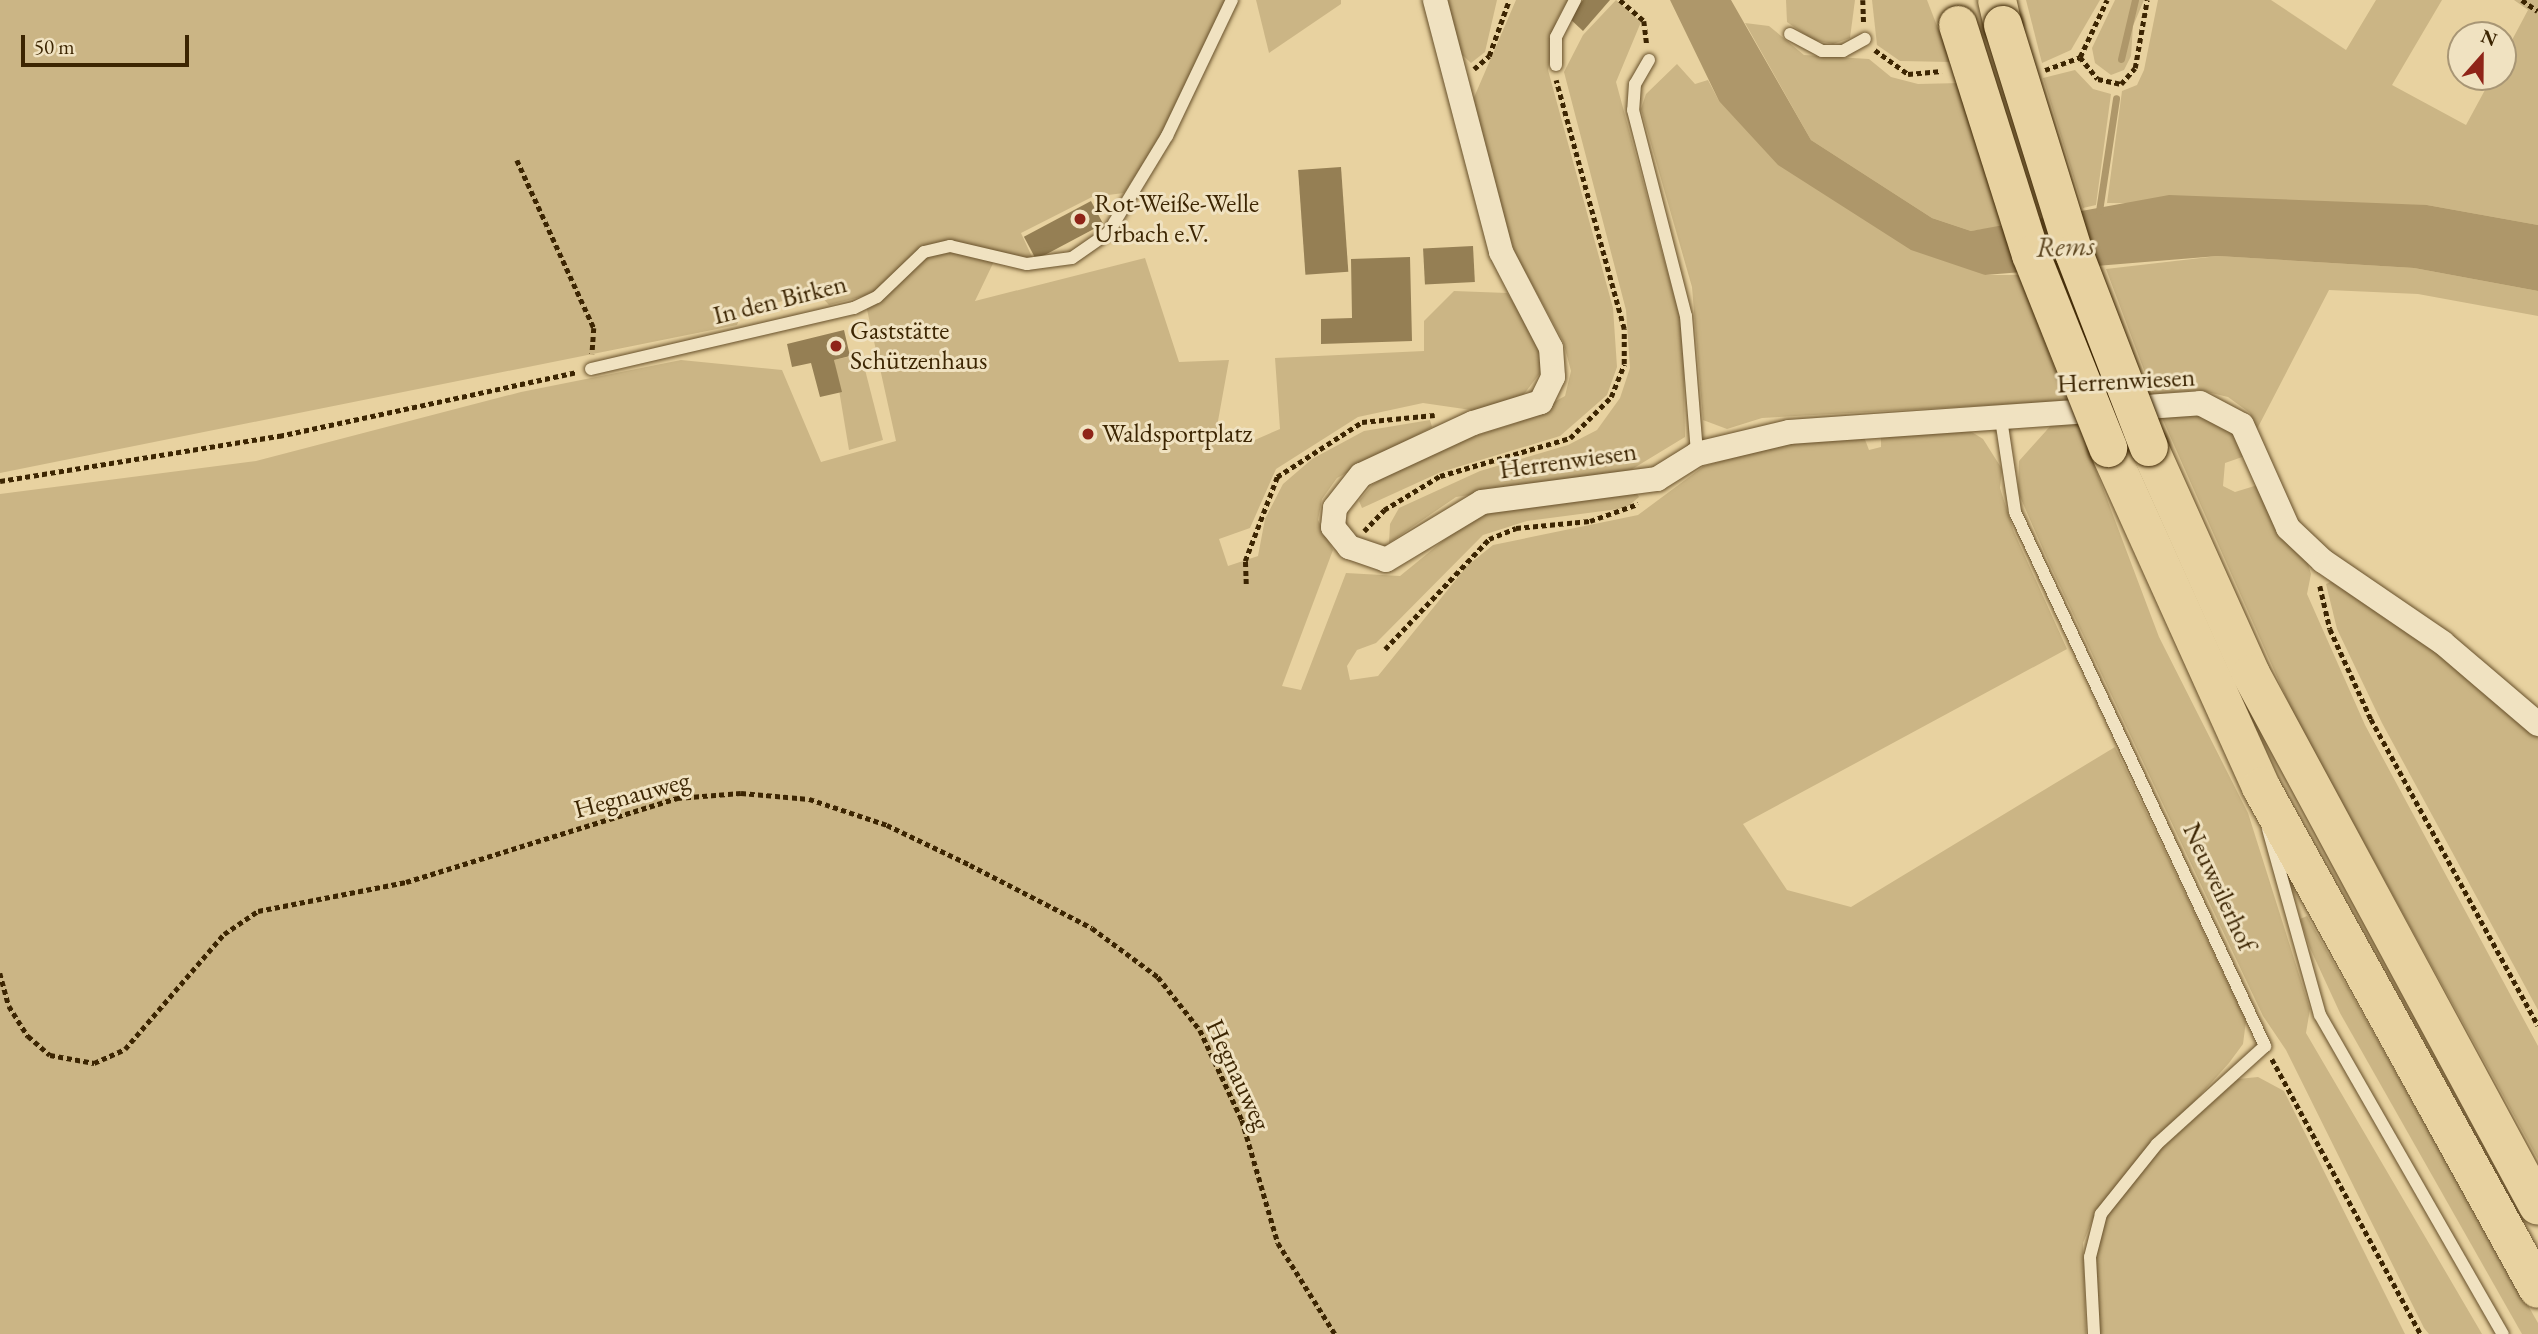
<!DOCTYPE html>
<html>
<head>
<meta charset="utf-8">
<style>
	body { margin:0 }
	#map { position:relative; width:2538px; height:1334px; overflow:hidden; background:#e8d2a0; font-family:"EB Garamond",serif }
	div>[style] { position:absolute }
	[style*='--x'] { left:calc(var(--x)*1px); top:calc(var(--y)*1px); width:calc(var(--w)*1px); rotate:calc(var(--a)*1deg) }
	.green>* { inset:0; background:#cbb585 }
	.water>* { inset:0; background:#ae976a }
	.stream>* { height:7px; margin:-3.5px; padding:0 3.5px; transform-origin:3.5px; border-radius:3.5px; background:#ae976a }
	.building>* { inset:0; background:#957f54; transform-origin:0 0 }
	.path>* { height:4.5px; margin-top:-2.25px; transform-origin:0; background:repeating-linear-gradient(90deg,#3c2502 0 5px,transparent 0 8.5px) }
	.roads { filter:drop-shadow(0 0 2px #67502a) drop-shadow(0 0 2px #67502a) }
	.service>* { height:12px; margin:-6px; padding:0 6px; transform-origin:6px; border-radius:6px; background:#f0e2c1 }
	.minor>* { height:24px; margin:-12px; padding:0 12px; transform-origin:12px; border-radius:12px; background:#f0e2c1 }
	.trunk>* { height:38px; margin:-19px; padding:0 19px; transform-origin:19px; border-radius:19px; background:#e8d2a0 }
	.bridges { filter:drop-shadow(0 0 2px #3c2502) drop-shadow(0 0 2px #3c2502) }
	.trunk-bridge>* { height:38px; margin:-19px; padding:0 19px; transform-origin:19px; border-radius:19px; background:#e8d2a0 }
	.dots>* { width:19px; height:19px; translate:-50% -50%; box-sizing:border-box; border:4px solid #f0e2c1; border-radius:50% }
	span { translate:-50% -50%; white-space:nowrap; text-align:center; line-height:1.15; -webkit-text-stroke:6px #f0e2c1; paint-order:stroke }
	.poi-label { font-size:26px; color:#3c2502 }
	.left { translate:0 -50%; text-align:left }
	.street-label { font-size:26px; color:#3c2502 }
	.water-label { font-size:28px; color:#5e4721; font-style:italic }
	.north { position:absolute; left:2447px; top:21px; width:70px; height:70px; box-sizing:border-box; background:#f0e2c1; border:2px solid #a89675; border-radius:50%; rotate:21deg; font-size:19px; font-weight:700; line-height:28px; text-align:center; color:#3c2502 }
	.north::after { content:''; display:block; margin:auto; width:24px; height:32px; background:#8f2418; clip-path:polygon(50% 0,100% 100%,50% 72%,0 100%) }
	.scale { position:absolute; left:21px; top:35px; width:168px; height:32px; box-sizing:border-box; border:4px solid #3c2502; border-top:0; padding-left:9px; font-size:21px; line-height:24px; white-space:nowrap; color:#3c2502; -webkit-text-stroke:5px #f0e2c1; paint-order:stroke }
</style>
</head>
<body>
<div id="map">
	<div class="green">
		<i style="clip-path:polygon(0 0,1227px 0,1163px 133px,1124px 193px,1092px 197px,1021px 233px,1033px 259px,998px 253px,975px 301px,1145px 258px,1179px 362px,1229px 360px,1218px 421px,1241px 446px,1280px 429px,1275px 358px,1424px 351px,1424px 321px,1454px 291px,1507px 293px,1538px 339px,1543px 369px,1521px 398px,1478px 411px,1423px 403px,1358px 417px,1276px 469px,1250px 528px,1219px 539px,1228px 566px,1258px 556px,1265px 519px,1283px 484px,1312px 459px,1364px 431px,1430px 420px,1432px 427px,1337px 478px,1322px 499px,1318px 520px,1333px 550px,1282px 686px,1301px 690px,1346px 573px,1400px 576px,1471px 518px,1521px 505px,1636px 492px,1639px 497px,1626px 508px,1527px 521px,1483px 535px,1376px 643px,1357px 650px,1347px 666px,1350px 680px,1378px 676px,1467px 566px,1493px 545px,1638px 515px,1704px 466px,1800px 439px,1861px 429px,1869px 450px,1881px 447px,1881px 435px,1967px 429px,1983px 439px,2002px 469px,2000px 488px,2014px 532px,2067px 649px,1743px 824px,1787px 890px,1851px 907px,2115px 747px,2246px 1021px,2243px 1044px,2229px 1063px,2096px 1211px,2083px 1243px,2086px 1334px,0 1334px,0 494px,256px 461px,521px 392px,681px 360px,782px 370px,821px 462px,896px 441px,864px 296px,829px 305px,818px 293px,743px 310px,737px 325px,0 473px)"></i>
		<i style="clip-path:polygon(1256px 0,1341px 0,1341px 4px,1269px 53px)"></i>
		<i style="clip-path:polygon(1445px 0,1497px 0,1485px 52px,1471px 63px,1457px 50px)"></i>
		<i style="clip-path:polygon(1516px 0,1568px 0,1557px 19px,1548px 70px,1613px 308px,1617px 367px,1607px 395px,1560px 436px,1441px 472px,1362px 508px,1359px 501px,1372px 485px,1421px 453px,1516px 423px,1565px 396px,1571px 371px,1563px 341px,1515px 253px,1469px 109px)"></i>
		<i style="clip-path:polygon(1616px 0,1641px 22px,1616px 82px,1683px 329px,1685px 437px,1629px 471px,1456px 497px,1389px 543px,1390px 524px,1399px 508px,1480px 471px,1568px 445px,1597px 430px,1620px 398px,1630px 368px,1626px 310px,1564px 72px,1583px 35px)"></i>
		<i style="clip-path:polygon(1786px 0,1855px 0,1850px 38px,1833px 44px,1813px 40px,1787px 22px)"></i>
		<i style="clip-path:polygon(1872px 0,1927px 0,1951px 62px,1900px 61px,1877px 45px)"></i>
		<i style="clip-path:polygon(2026px 0,2100px 0,2071px 50px,2042px 63px)"></i>
		<i style="clip-path:polygon(2115px 0,2144px 0,2133px 26px,2131px 56px,2124px 70px,2111px 75px,2095px 63px,2092px 48px)"></i>
		<i style="clip-path:polygon(2158px 0,2271px 0,2346px 50px,2376px 0,2442px 0,2392px 85px,2466px 125px,2492px 77px,2503px 77px,2503px 57px,2528px 10px,2514px 0,2538px 0,2538px 225px,2427px 205px,2107px 203px,2122px 91px,2137px 85px,2144px 70px)"></i>
		<i style="clip-path:polygon(1745px 23px,1769px 26px,1804px 55px,1869px 59px,1891px 77px,1918px 84px,1961px 83px,2006px 226px,1971px 231px,1932px 218px,1811px 140px)"></i>
		<i style="clip-path:polygon(1677px 64px,1695px 84px,1708px 80px,1719px 101px,1985px 275px,2019px 275px,2067px 401px,1762px 418px,1727px 429px,1703px 420px,1692px 287px,1641px 109px,1646px 94px)"></i>
		<i style="clip-path:polygon(2075px 70px,2093px 89px,2111px 94px,2096px 205px,2083px 208px,2043px 78px)"></i>
		<i style="clip-path:polygon(2218px 256px,2414px 268px,2538px 291px,2538px 316px,2418px 294px,2329px 290px,2256px 431px,2250px 413px,2228px 397px,2199px 390px,2153px 394px,2106px 269px)"></i>
		<i style="clip-path:polygon(861px 354px,883px 440px,849px 450px,834px 360px)"></i>
		<i style="clip-path:polygon(2194px 415px,2216px 419px,2238px 435px,2248px 455px,2225px 463px,2223px 486px,2235px 492px,2261px 484px,2306px 557px,2311px 574px,2307px 594px,2365px 725px,2538px 1046px,2538px 1159px,2294px 715px,2162px 418px)"></i>
		<i style="clip-path:polygon(2076px 417px,2159px 637px,2248px 813px,2310px 1009px,2306px 1033px,2482px 1334px,2429px 1334px,2424px 1328px,2286px 1050px,2263px 1016px,2049px 563px,2018px 492px,2019px 461px,2054px 422px)"></i>
		<i style="clip-path:polygon(2337px 579px,2414px 628px,2538px 735px,2538px 1010px,2382px 723px,2337px 629px,2326px 584px)"></i>
		<i style="clip-path:polygon(2307px 916px,2538px 1323px,2538px 1334px,2522px 1334px,2340px 1013px,2310px 948px,2300px 919px)"></i>
		<i style="clip-path:polygon(2258px 1077px,2284px 1091px,2405px 1334px,2099px 1334px,2096px 1256px,2106px 1214px,2147px 1162px,2238px 1079px)"></i>
	</div>
	<div class="water">
		<i style="clip-path:polygon(1670px 0,1731px 0,1811px 140px,1932px 218px,1971px 231px,2169px 195px,2427px 205px,2538px 225px,2538px 291px,2414px 268px,2218px 256px,1985px 275px,1911px 250px,1778px 165px,1719px 101px)"></i>
	</div>
	<div class="stream">
		<i style="--x:2121;--y:59;--w:61;--a:-76.7"></i>
		<i style="--x:2099;--y:211;--w:114;--a:-81.4"></i>
	</div>
	<div class="building">
		<i style="clip-path:polygon(1583px 0,1610px 0,1583px 31px,1568px 17px)"></i>
		<i style="left:1341px;top:167px;width:105px;height:43px;rotate:86deg"></i>
		<i style="left:1091px;top:201px;width:26px;height:76px;rotate:62deg"></i>
		<i style="left:1473px;top:246px;width:36px;height:50px;rotate:87deg"></i>
		<i style="clip-path:polygon(1410px 257px,1412px 341px,1321px 344px,1321px 319px,1352px 318px,1351px 259px)"></i>
		<i style="clip-path:polygon(844px 330px,850px 356px,834px 360px,842px 392px,820px 397px,811px 363px,792px 367px,787px 344px)"></i>
	</div>
	<div class="path">
		<i style="--x:1620;--y:0;--w:32;--a:41"></i>
		<i style="--x:1644;--y:21;--w:24;--a:83"></i>
		<i style="--x:1863;--y:0;--w:24;--a:88"></i>
		<i style="--x:2522;--y:0;--w:19;--a:35"></i>
		<i style="--x:1875;--y:50;--w:41;--a:36"></i>
		<i style="--x:1908;--y:74;--w:34;--a:-5"></i>
		<i style="--x:2080;--y:57;--w:28;--a:51"></i>
		<i style="--x:2098;--y:79;--w:24;--a:12"></i>
		<i style="--x:2121;--y:84;--w:21;--a:-49"></i>
		<i style="--x:2135;--y:68;--w:69;--a:-80"></i>
		<i style="--x:1474;--y:69;--w:20;--a:-41"></i>
		<i style="--x:1489;--y:56;--w:59;--a:-70.3"></i>
		<i style="--x:2045;--y:70;--w:37;--a:-20"></i>
		<i style="--x:2080;--y:57;--w:63;--a:-64.7"></i>
		<i style="--x:517;--y:160;--w:185;--a:65.4"></i>
		<i style="--x:594;--y:328;--w:26;--a:94"></i>
		<i style="--x:0;--y:481;--w:283;--a:-9.2"></i>
		<i style="--x:279;--y:436;--w:305;--a:-12.1"></i>
		<i style="--x:1364;--y:531;--w:29;--a:-46"></i>
		<i style="--x:1384;--y:510;--w:66;--a:-31.3"></i>
		<i style="--x:1440;--y:476;--w:135;--a:-16.3"></i>
		<i style="--x:1570;--y:438;--w:58;--a:-45"></i>
		<i style="--x:1611;--y:397;--w:35;--a:-68"></i>
		<i style="--x:1624;--y:364;--w:35;--a:-90"></i>
		<i style="--x:1624;--y:329;--w:258;--a:-105.3"></i>
		<i style="--x:1246;--y:584;--w:23;--a:-92"></i>
		<i style="--x:1245;--y:561;--w:90;--a:-69.1"></i>
		<i style="--x:1277;--y:477;--w:101;--a:-32.9"></i>
		<i style="--x:1362;--y:422;--w:73;--a:-5.5"></i>
		<i style="--x:2320;--y:586;--w:44;--a:76.9"></i>
		<i style="--x:2330;--y:629;--w:99;--a:65.5"></i>
		<i style="--x:2371;--y:719;--w:349;--a:61.4"></i>
		<i style="--x:1385;--y:649;--w:151;--a:-46.6"></i>
		<i style="--x:1489;--y:539;--w:29;--a:-22"></i>
		<i style="--x:1516;--y:528;--w:74;--a:-5.4"></i>
		<i style="--x:1590;--y:521;--w:51;--a:-19.5"></i>
		<i style="--x:0;--y:973;--w:34;--a:75"></i>
		<i style="--x:9;--y:1006;--w:36;--a:58"></i>
		<i style="--x:28;--y:1036;--w:29;--a:41"></i>
		<i style="--x:50;--y:1055;--w:45;--a:10.3"></i>
		<i style="--x:94;--y:1063;--w:34;--a:-24"></i>
		<i style="--x:125;--y:1049;--w:152;--a:-49.3"></i>
		<i style="--x:224;--y:934;--w:41;--a:-34.1"></i>
		<i style="--x:258;--y:911;--w:151;--a:-11.1"></i>
		<i style="--x:406;--y:882;--w:284;--a:-17.2"></i>
		<i style="--x:677;--y:798;--w:64;--a:-4.5"></i>
		<i style="--x:741;--y:793;--w:68;--a:5"></i>
		<i style="--x:809;--y:799;--w:82;--a:18.4"></i>
		<i style="--x:887;--y:825;--w:92;--a:25.7"></i>
		<i style="--x:970;--y:865;--w:137;--a:27.3"></i>
		<i style="--x:1092;--y:928;--w:82;--a:36.6"></i>
		<i style="--x:1158;--y:977;--w:68;--a:51.6"></i>
		<i style="--x:1200;--y:1030;--w:99;--a:65"></i>
		<i style="--x:1242;--y:1120;--w:128;--a:73.7"></i>
		<i style="--x:1278;--y:1243;--w:107;--a:57.9"></i>
		<i style="--x:2272;--y:1059;--w:313;--a:61.6"></i>
	</div>
	<div class="roads">
		<div class="service">
			<i style="--x:1790;--y:34;--w:36;--a:28"></i>
			<i style="--x:1822;--y:51;--w:21;--a:0"></i>
			<i style="--x:1843;--y:51;--w:25;--a:-29"></i>
			<i style="--x:1649;--y:60;--w:28;--a:120"></i>
			<i style="--x:1635;--y:84;--w:26;--a:94"></i>
			<i style="--x:1633;--y:110;--w:213;--a:75.6"></i>
			<i style="--x:1686;--y:316;--w:138;--a:85.4"></i>
			<i style="--x:1556;--y:65;--w:28;--a:-90"></i>
			<i style="--x:1556;--y:37;--w:42;--a:-62.8"></i>
			<i style="--x:591;--y:369;--w:270;--a:-13.1"></i>
			<i style="--x:854;--y:308;--w:25;--a:-26"></i>
			<i style="--x:877;--y:297;--w:65;--a:-43.8"></i>
			<i style="--x:924;--y:252;--w:27;--a:-13"></i>
			<i style="--x:950;--y:246;--w:79;--a:13.2"></i>
			<i style="--x:1027;--y:264;--w:45;--a:-7.6"></i>
			<i style="--x:1072;--y:258;--w:44;--a:-34.8"></i>
			<i style="--x:1108;--y:233;--w:114;--a:-58.7"></i>
			<i style="--x:1167;--y:136;--w:151;--a:-64.5"></i>
			<i style="--x:2001;--y:419;--w:94;--a:81.4"></i>
			<i style="--x:2015;--y:512;--w:590;--a:64.91"></i>
			<i style="--x:2265;--y:1046;--w:146;--a:137.8"></i>
			<i style="--x:2157;--y:1144;--w:90;--a:128.7"></i>
			<i style="--x:2101;--y:1214;--w:44;--a:104.3"></i>
			<i style="--x:2090;--y:1257;--w:77;--a:87"></i>
			<i style="--x:2268;--y:829;--w:193;--a:74.4"></i>
			<i style="--x:2320;--y:1015;--w:368;--a:60.2"></i>
		</div>
		<div class="minor">
			<i style="--x:1435;--y:0;--w:260;--a:75.3"></i>
			<i style="--x:1501;--y:252;--w:108;--a:62.5"></i>
			<i style="--x:1551;--y:348;--w:29;--a:86"></i>
			<i style="--x:1553;--y:377;--w:28;--a:116"></i>
			<i style="--x:1541;--y:402;--w:71;--a:162.8"></i>
			<i style="--x:1473;--y:423;--w:123;--a:155.1"></i>
			<i style="--x:1361;--y:475;--w:42;--a:128.2"></i>
			<i style="--x:1335;--y:508;--w:19;--a:96"></i>
			<i style="--x:1333;--y:527;--w:26;--a:51"></i>
			<i style="--x:1349;--y:547;--w:39;--a:19"></i>
			<i style="--x:1386;--y:560;--w:112;--a:-31.1"></i>
			<i style="--x:1482;--y:502;--w:177;--a:-7.5"></i>
			<i style="--x:1657;--y:479;--w:47;--a:-32"></i>
			<i style="--x:1697;--y:454;--w:95;--a:-13.4"></i>
			<i style="--x:1789;--y:432;--w:412;--a:-4"></i>
			<i style="--x:2200;--y:403;--w:47;--a:27.6"></i>
			<i style="--x:2242;--y:425;--w:113;--a:65.9"></i>
			<i style="--x:2288;--y:528;--w:48;--a:43.3"></i>
			<i style="--x:2323;--y:561;--w:145;--a:34.3"></i>
			<i style="--x:2443;--y:643;--w:125;--a:40.5"></i>
		</div>
		<div class="trunk">
			<i style="--x:1997;--y:0;--w:26;--a:77"></i>
			<i style="--x:2149;--y:447;--w:249;--a:65.8"></i>
			<i style="--x:2251;--y:674;--w:604;--a:61.65"></i>
			<i style="--x:2108;--y:448;--w:372;--a:65.7"></i>
			<i style="--x:2261;--y:787;--w:573;--a:61.11"></i>
		</div>
	</div>
	<div class="bridges">
		<div class="trunk-bridge">
			<i style="--x:1958;--y:25;--w:241;--a:72.4"></i>
			<i style="--x:2031;--y:255;--w:208;--a:68.2"></i>
			<i style="--x:2003;--y:25;--w:239;--a:72.7"></i>
			<i style="--x:2074;--y:253;--w:208;--a:68.9"></i>
		</div>
	</div>
	<div class="dots">
		<i style="left:1080px;top:219px;background:#8f2418"></i>
		<i style="left:836px;top:346px;background:#8f2418"></i>
		<i style="left:1088px;top:434px;background:#8f2418"></i>
	</div>
	<div class="poi-label">
		<span class="left" style="left:1094px;top:219px">Rot-Weiße-Welle<br>Urbach e.V.</span>
		<span class="left" style="left:850px;top:346px">Gaststätte<br>Schützenhaus</span>
		<span class="left" style="left:1102px;top:434px">Waldsportplatz</span>
	</div>
	<div class="street-label">
		<span style="left:780px;top:300px;rotate:-14deg">In den Birken</span>
		<span style="left:2126px;top:381px;rotate:-3deg">Herrenwiesen</span>
		<span style="left:1568px;top:461px;rotate:-8deg">Herrenwiesen</span>
		<span style="left:632px;top:795px;rotate:-15deg">Hegnauweg</span>
		<span style="left:2219px;top:887px;rotate:65deg">Neuweilerhof</span>
		<span style="left:1238px;top:1075px;rotate:65deg">Hegnauweg</span>
	</div>
	<div class="water-label">
		<span style="left:2065px;top:246px;rotate:-2deg">Rems</span>
	</div>
	<div class="north">N</div>
	<div class="scale">50 m</div>
</div>
</body>
</html>
